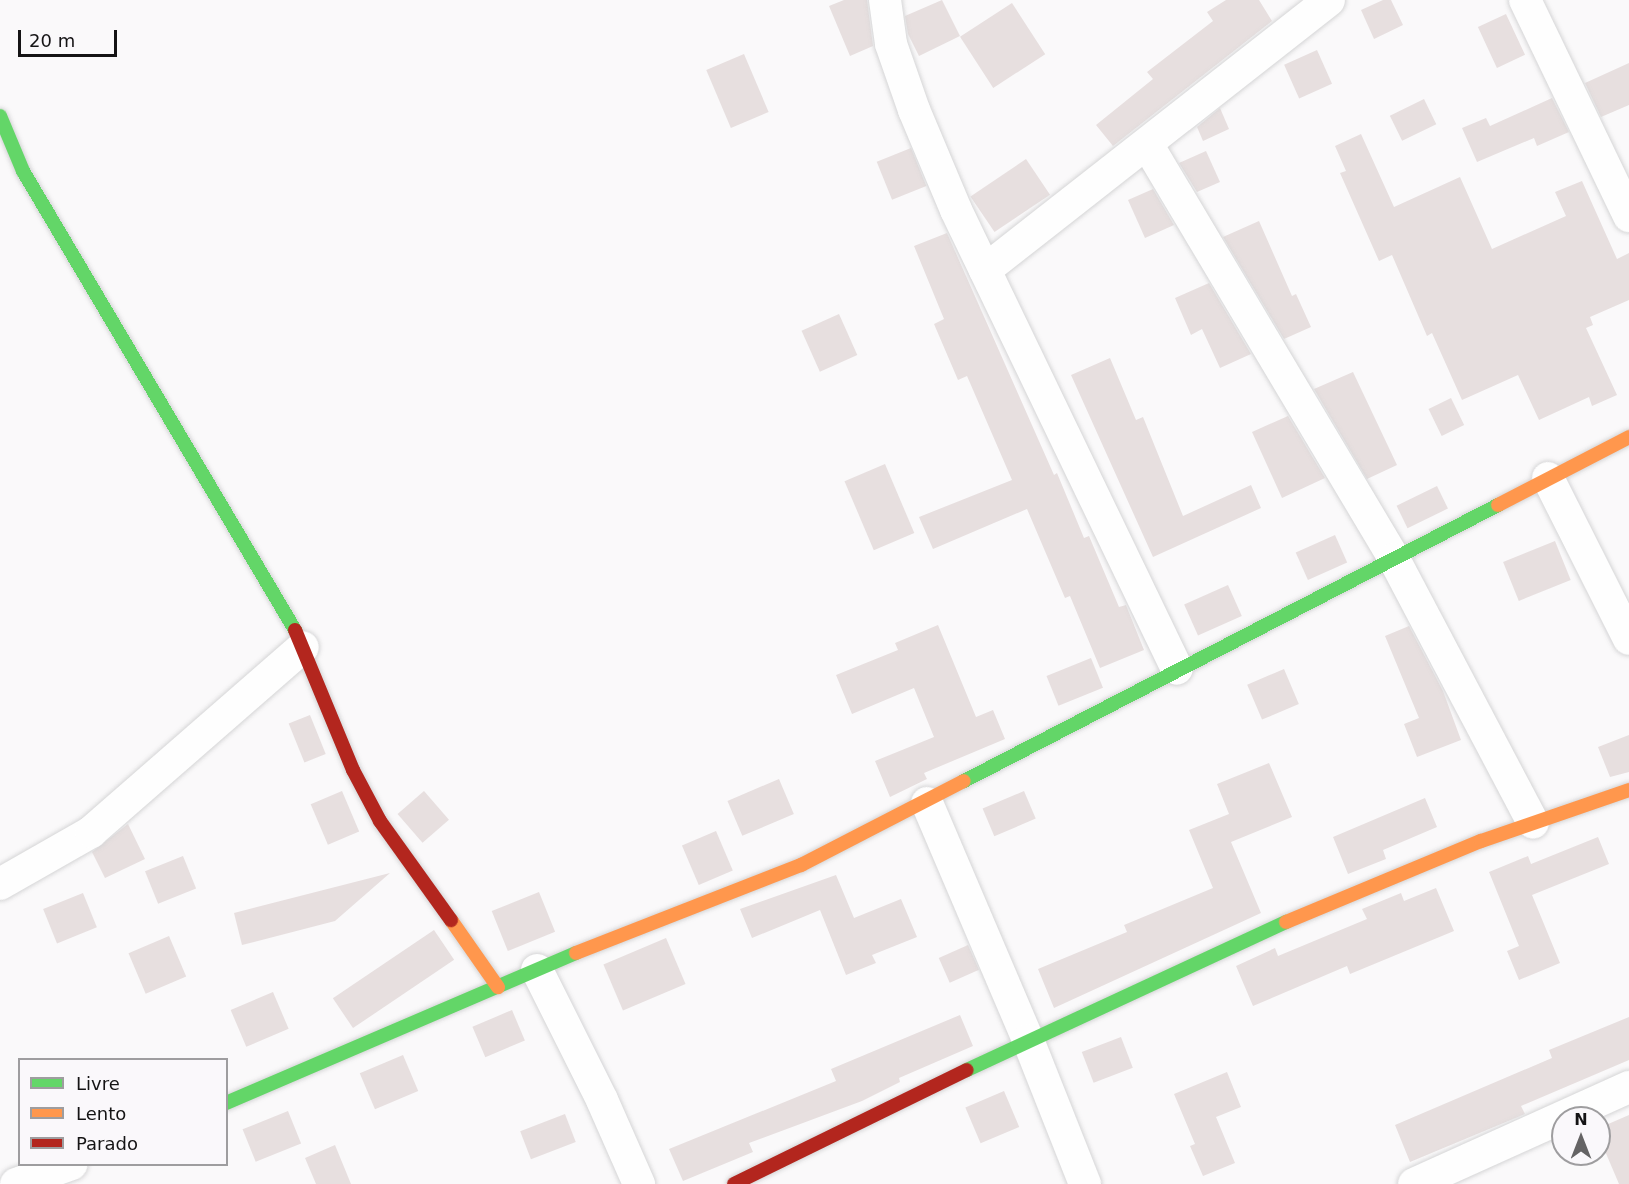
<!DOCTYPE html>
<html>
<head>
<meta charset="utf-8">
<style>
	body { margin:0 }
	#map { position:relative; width:1629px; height:1184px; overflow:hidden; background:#faf9fa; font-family:"DejaVu Sans",sans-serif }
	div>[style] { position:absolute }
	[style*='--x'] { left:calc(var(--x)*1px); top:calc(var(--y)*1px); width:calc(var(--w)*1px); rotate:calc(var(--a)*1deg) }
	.building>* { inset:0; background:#e7dfdf; transform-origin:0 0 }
	.roads { filter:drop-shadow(0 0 2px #d5d5d6) drop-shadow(0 0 2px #d5d5d6) }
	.street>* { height:32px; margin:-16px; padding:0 16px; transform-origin:16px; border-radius:16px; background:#fefefe }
	.fast>* { height:14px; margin:-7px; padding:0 7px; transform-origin:7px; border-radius:7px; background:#63d668 }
	.slow>* { height:14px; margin:-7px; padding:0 7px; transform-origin:7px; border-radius:7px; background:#ff974d }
	.jam>* { height:14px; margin:-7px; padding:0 7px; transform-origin:7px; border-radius:7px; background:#b3261e }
	span { translate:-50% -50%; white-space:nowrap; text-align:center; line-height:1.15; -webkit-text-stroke:5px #faf8fb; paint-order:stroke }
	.legend { position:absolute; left:18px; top:1058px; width:210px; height:108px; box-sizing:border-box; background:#faf8fb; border:2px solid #9e9d9f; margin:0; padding:8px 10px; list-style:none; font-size:18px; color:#151415 }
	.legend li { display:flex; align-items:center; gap:12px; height:30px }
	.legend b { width:30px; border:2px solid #9e9d9f }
	.north { position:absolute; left:1551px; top:1106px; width:60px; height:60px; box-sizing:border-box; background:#faf8fb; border:2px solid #9e9d9f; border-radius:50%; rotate:0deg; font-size:16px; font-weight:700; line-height:24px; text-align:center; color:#151415 }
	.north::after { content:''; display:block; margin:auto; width:21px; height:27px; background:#656465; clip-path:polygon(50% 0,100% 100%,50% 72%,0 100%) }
	.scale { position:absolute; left:18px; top:30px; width:99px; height:27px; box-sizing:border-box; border:3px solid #151415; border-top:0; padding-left:8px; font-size:18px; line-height:21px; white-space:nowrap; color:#151415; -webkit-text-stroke:4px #faf8fb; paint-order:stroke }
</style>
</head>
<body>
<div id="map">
	<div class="building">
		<i style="clip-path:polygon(844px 0,867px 0,873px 46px,850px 56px,829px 6px)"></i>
		<i style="clip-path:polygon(942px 0,960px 36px,919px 56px,908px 34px,905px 16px)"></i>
		<i style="clip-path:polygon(1226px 0,1259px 0,1272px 21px,1113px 146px,1096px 125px,1153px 79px,1147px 72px,1213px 21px,1207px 12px)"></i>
		<i style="clip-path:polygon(1383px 0,1391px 0,1403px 25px,1374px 39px,1361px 10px)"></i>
		<i style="left:1012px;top:3px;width:61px;height:62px;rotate:57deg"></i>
		<i style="left:1506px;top:14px;width:45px;height:31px;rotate:65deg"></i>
		<i style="left:1317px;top:50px;width:37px;height:36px;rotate:66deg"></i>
		<i style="left:744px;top:54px;width:63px;height:41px;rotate:67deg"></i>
		<i style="clip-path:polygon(1629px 63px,1629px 105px,1601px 117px,1585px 83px)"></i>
		<i style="clip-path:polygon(1552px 98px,1569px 132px,1537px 146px,1534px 138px,1477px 162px,1462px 128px,1486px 118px,1490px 126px)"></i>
		<i style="left:1424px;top:99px;width:28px;height:38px;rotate:64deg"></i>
		<i style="clip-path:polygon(1220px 108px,1229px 129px,1203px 141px,1197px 127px)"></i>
		<i style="clip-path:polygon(1361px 134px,1394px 207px,1460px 177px,1492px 249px,1566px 216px,1555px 192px,1582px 181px,1617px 259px,1629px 253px,1629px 300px,1590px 317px,1593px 325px,1586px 328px,1617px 395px,1592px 406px,1589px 397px,1539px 420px,1518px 375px,1462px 400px,1432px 333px,1427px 336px,1392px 255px,1379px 261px,1340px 173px,1346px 171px,1335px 146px)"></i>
		<i style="left:911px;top:148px;width:41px;height:37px;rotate:68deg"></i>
		<i style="clip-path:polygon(1206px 151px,1220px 182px,1197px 192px,1179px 163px)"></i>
		<i style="left:1026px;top:159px;width:43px;height:67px;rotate:56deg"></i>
		<i style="clip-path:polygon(1153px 189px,1174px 225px,1145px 238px,1128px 200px)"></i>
		<i style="clip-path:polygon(1259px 221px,1292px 296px,1296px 294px,1311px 327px,1284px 339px,1223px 237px)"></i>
		<i style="clip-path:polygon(947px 233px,1054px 475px,1057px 473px,1084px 538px,1089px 536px,1119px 607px,1126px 605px,1144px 650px,1100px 668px,1070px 596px,1065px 598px,1027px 509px,933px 549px,919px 517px,1012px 480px,967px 376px,958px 380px,934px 324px,944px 319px,914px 246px)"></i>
		<i style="clip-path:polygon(1209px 283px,1251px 354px,1220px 368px,1202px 329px,1191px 335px,1175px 298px)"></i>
		<i style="left:839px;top:314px;width:45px;height:41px;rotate:66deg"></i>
		<i style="clip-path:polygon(1110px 358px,1136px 420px,1143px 417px,1183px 516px,1251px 485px,1261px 508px,1153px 557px,1071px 375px)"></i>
		<i style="clip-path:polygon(1353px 372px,1397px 465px,1367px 479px,1314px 389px)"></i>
		<i style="left:1451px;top:398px;width:30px;height:25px;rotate:64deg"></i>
		<i style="clip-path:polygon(1288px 416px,1325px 478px,1282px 498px,1252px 432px)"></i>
		<i style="left:885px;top:464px;width:75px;height:44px;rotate:67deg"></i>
		<i style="left:1437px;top:486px;width:25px;height:45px;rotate:64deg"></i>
		<i style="left:1335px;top:535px;width:30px;height:43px;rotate:66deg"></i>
		<i style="left:1555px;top:541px;width:42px;height:56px;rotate:68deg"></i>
		<i style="left:1228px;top:585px;width:34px;height:48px;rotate:66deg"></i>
		<i style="clip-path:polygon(938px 625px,976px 717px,993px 710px,1005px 739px,924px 773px,927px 779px,890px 797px,875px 761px,934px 737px,914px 688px,852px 714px,836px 675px,898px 650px,895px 643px)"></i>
		<i style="clip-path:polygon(1409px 626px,1443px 691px,1461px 740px,1417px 757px,1404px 724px,1419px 718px,1385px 636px)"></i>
		<i style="left:1091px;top:658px;width:32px;height:48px;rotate:68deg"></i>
		<i style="left:1284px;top:669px;width:38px;height:40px;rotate:67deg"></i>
		<i style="left:310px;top:715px;width:42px;height:23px;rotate:68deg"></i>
		<i style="clip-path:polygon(1629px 735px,1629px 772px,1610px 777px,1598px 747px)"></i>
		<i style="clip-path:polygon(1269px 763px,1292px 817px,1231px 842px,1261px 913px,1054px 1008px,1038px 969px,1127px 932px,1124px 925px,1213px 888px,1189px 830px,1229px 814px,1217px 784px)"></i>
		<i style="left:779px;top:779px;width:38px;height:56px;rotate:67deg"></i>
		<i style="left:342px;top:791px;width:44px;height:34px;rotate:67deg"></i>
		<i style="left:424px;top:791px;width:38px;height:35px;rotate:49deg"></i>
		<i style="left:1024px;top:791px;width:30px;height:45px;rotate:67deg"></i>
		<i style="clip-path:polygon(1425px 798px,1437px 827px,1383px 850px,1386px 859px,1348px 874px,1333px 837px)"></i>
		<i style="clip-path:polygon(128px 824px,145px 859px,105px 878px,92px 852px)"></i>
		<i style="left:716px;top:831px;width:43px;height:37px;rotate:67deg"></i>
		<i style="clip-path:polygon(1598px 837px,1609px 864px,1532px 895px,1560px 963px,1519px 980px,1507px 951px,1519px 946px,1489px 872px,1528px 856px,1531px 864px)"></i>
		<i style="left:183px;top:856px;width:35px;height:41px;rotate:68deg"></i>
		<i style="clip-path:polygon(390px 873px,335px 921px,242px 945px,234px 913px)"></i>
		<i style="clip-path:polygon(836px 875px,854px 918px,901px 899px,917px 937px,872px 955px,876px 963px,846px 975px,820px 910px,752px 938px,740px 909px)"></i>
		<i style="clip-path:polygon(1436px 888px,1454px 931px,1350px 974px,1347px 966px,1253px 1006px,1236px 966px,1275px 948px,1278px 956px,1367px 919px,1362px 909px,1401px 893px,1404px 901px)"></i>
		<i style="left:539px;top:892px;width:43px;height:51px;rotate:68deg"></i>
		<i style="left:83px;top:893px;width:37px;height:43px;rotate:68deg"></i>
		<i style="left:434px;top:930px;width:36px;height:122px;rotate:56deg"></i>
		<i style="left:169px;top:936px;width:44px;height:44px;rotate:67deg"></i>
		<i style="left:666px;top:938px;width:50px;height:68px;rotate:67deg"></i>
		<i style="left:968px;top:945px;width:27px;height:32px;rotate:66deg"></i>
		<i style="left:273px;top:992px;width:40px;height:46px;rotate:67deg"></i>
		<i style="left:512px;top:1010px;width:33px;height:43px;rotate:67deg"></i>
		<i style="clip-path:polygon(960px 1015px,973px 1046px,899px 1078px,900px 1082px,862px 1101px,749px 1143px,753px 1152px,683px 1181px,669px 1149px,836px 1081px,831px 1069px)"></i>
		<i style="clip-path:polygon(1629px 1017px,1629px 1060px,1521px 1106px,1525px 1114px,1410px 1162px,1395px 1125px,1552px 1058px,1549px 1050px)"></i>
		<i style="left:1121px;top:1037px;width:33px;height:42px;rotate:69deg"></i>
		<i style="left:403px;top:1055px;width:39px;height:47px;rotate:67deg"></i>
		<i style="clip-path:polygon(1227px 1072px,1241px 1107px,1216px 1117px,1235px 1163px,1203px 1176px,1190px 1146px,1195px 1144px,1174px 1094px)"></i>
		<i style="left:1004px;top:1091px;width:39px;height:42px;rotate:67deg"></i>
		<i style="left:288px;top:1111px;width:35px;height:49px;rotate:68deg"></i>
		<i style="left:565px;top:1114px;width:30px;height:48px;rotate:69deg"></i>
		<i style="clip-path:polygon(1629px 1115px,1629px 1184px,1619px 1184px,1599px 1137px,1599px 1128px)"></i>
		<i style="clip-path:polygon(335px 1145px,351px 1184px,316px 1184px,305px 1158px)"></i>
	</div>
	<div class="roads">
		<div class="street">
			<i style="--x:885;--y:0;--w:44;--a:82.2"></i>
			<i style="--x:891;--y:44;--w:70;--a:70.8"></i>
			<i style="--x:914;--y:110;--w:108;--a:67.2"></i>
			<i style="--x:956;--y:210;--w:509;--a:64.29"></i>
			<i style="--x:1525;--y:0;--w:240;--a:64.3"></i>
			<i style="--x:1147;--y:144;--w:483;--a:59.2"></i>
			<i style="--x:1394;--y:559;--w:298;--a:62.2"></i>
			<i style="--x:985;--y:270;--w:437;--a:-38.1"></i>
			<i style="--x:1548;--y:478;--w:180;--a:63.3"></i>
			<i style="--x:927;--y:803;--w:258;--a:66.9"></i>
			<i style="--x:1028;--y:1040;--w:155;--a:68.4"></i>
			<i style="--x:0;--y:884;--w:105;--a:-29.7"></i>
			<i style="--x:91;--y:832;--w:281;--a:-41.1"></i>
			<i style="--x:537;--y:970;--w:145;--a:63.4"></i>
			<i style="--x:602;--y:1100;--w:92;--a:66.2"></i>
			<i style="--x:16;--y:1184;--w:59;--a:-19.7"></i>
			<i style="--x:1414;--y:1184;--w:236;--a:-24.3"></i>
		</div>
		<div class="fast">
			<i style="--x:0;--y:116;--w:60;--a:67.3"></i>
			<i style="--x:23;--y:171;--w:534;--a:59.35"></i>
			<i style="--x:964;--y:781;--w:601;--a:-27.33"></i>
			<i style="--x:967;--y:1070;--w:352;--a:-24.9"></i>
			<i style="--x:226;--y:1103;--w:381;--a:-23.2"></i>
		</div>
		<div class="slow">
			<i style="--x:1498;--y:505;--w:148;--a:-27.4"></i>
			<i style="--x:451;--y:920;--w:82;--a:55"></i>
			<i style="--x:1286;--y:922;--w:211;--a:-22.6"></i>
			<i style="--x:1481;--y:841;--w:157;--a:-19"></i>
			<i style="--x:576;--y:953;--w:242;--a:-21.4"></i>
			<i style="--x:801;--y:865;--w:183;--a:-27.3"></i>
		</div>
		<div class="jam">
			<i style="--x:295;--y:630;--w:152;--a:67.5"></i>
			<i style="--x:353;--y:770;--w:58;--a:62.1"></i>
			<i style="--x:380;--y:821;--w:122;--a:54.4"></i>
			<i style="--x:734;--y:1184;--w:259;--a:-26.1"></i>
		</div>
	</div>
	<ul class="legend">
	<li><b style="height:8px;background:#63d668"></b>Livre</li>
	<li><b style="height:8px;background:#ff974d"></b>Lento</li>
	<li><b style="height:8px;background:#b3261e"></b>Parado</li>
	</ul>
	<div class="north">N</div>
	<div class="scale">20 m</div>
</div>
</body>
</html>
